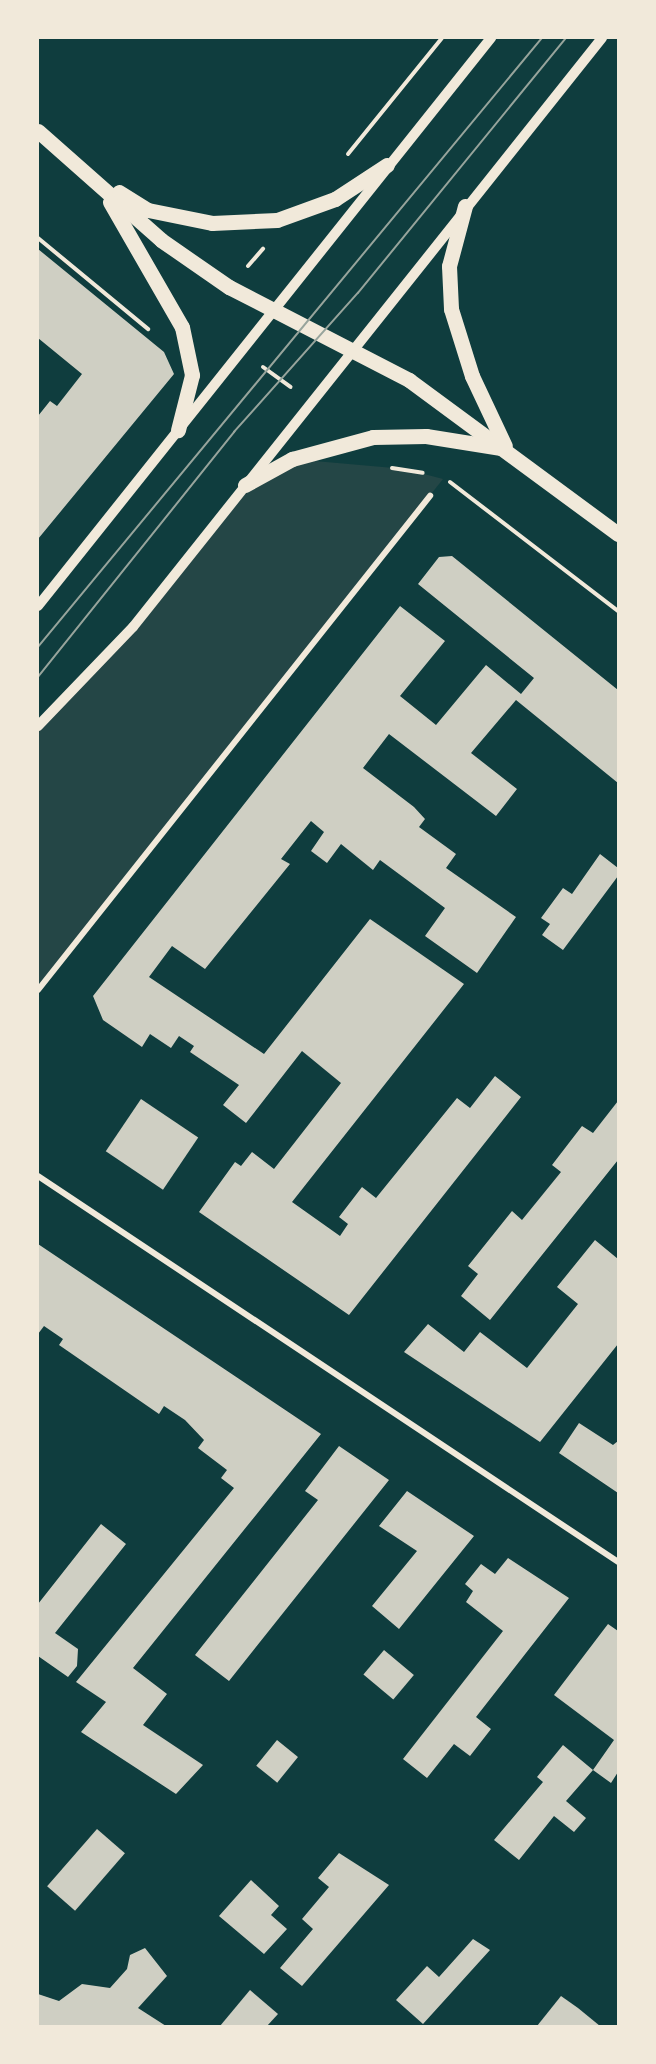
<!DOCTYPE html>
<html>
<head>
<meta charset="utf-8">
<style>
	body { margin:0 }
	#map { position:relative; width:656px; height:2064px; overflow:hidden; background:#0f3d3e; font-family:Commissioner,sans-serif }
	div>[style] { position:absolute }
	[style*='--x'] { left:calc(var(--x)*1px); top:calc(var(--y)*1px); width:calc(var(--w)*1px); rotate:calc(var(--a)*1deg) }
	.green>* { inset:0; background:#244646 }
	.building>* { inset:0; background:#cfcfc3; transform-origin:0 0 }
	.path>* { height:4px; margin:-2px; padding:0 2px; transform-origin:2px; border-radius:2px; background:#f1e9da }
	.minor>* { height:6px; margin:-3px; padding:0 3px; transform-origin:3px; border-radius:3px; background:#f1e9da }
	.tertiary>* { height:10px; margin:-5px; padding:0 5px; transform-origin:5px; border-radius:5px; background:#f1e9da }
	.primary>* { height:15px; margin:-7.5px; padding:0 7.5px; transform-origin:7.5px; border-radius:7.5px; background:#f1e9da }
	.tram>* { height:1.5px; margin:-0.75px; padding:0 0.75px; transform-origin:0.75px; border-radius:0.75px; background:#97a49c }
	span { translate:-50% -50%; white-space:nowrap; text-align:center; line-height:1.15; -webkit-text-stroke:4.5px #f1e9da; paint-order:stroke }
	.frame { position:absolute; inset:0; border:39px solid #f1e9da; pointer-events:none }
</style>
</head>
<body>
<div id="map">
	<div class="green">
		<i style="clip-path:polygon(292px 459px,405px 469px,443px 479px,38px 990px,38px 726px,85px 679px,245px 485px)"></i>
	</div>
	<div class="building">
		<i style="clip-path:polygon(38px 249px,164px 352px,174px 374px,38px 539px,38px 416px,50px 401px,57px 406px,82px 374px,38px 338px)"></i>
		<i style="clip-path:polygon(452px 556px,618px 690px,618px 783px,516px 700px,471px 753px,517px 789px,496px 816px,389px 734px,363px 768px,414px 807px,425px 819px,419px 827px,456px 854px,446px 868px,516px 917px,477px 973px,425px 936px,445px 908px,380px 860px,373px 870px,341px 844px,327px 863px,311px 851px,324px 832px,311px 821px,281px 859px,290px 864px,205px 969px,172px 946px,149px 977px,264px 1054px,370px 919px,464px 984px,292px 1202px,340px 1236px,348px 1224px,339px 1217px,362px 1187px,376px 1198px,457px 1098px,470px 1108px,495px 1076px,521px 1097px,349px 1315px,199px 1212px,235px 1162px,241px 1166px,252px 1152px,274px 1169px,341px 1083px,302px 1051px,246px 1123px,223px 1105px,239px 1085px,190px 1052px,194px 1046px,179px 1036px,171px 1048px,150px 1034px,142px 1047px,103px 1020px,93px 996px,400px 606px,445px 641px,400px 696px,436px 725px,486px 665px,521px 694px,534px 678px,418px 584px,439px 557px)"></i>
		<i style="clip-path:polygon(600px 854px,618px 868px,618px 876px,563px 950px,542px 935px,550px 924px,541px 918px,563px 888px,572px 894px)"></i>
		<i style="left:141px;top:1099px;width:69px;height:63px;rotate:34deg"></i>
		<i style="clip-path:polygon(618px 1101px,618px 1160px,490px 1320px,461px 1296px,478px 1274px,468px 1266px,512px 1211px,522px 1220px,561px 1172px,552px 1165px,582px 1126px,593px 1133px)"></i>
		<i style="clip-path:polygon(595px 1240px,618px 1259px,618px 1344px,540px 1442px,404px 1352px,428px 1324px,464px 1352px,480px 1332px,527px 1368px,578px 1304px,557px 1287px)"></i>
		<i style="clip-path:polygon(38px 1244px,321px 1434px,133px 1668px,167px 1694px,143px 1725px,203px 1765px,176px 1794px,81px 1732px,106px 1702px,76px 1682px,234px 1488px,221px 1478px,227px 1470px,198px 1448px,204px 1440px,185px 1420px,164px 1406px,159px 1414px,59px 1345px,63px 1339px,44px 1326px,38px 1334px)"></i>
		<i style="clip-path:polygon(579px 1423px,613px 1445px,618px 1441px,618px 1493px,559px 1453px)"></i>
		<i style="clip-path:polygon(339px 1446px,389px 1480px,229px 1681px,195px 1655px,318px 1500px,305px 1491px)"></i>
		<i style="clip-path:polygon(407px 1491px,474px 1536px,399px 1629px,372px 1606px,417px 1551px,379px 1526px)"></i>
		<i style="clip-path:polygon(101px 1524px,126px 1544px,55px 1633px,78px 1649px,77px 1666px,68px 1677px,38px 1656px,38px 1604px)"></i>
		<i style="clip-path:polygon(508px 1558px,569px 1598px,476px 1717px,491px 1729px,470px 1756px,454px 1744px,427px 1778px,403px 1759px,503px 1631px,466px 1602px,473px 1591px,465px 1584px,481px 1564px,495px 1574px)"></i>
		<i style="clip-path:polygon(608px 1624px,618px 1631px,618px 1772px,611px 1783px,593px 1770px,566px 1801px,586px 1818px,574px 1832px,554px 1816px,519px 1860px,494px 1840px,543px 1782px,537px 1777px,563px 1745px,593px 1770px,614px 1740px,554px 1695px)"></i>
		<i style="left:384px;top:1650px;width:39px;height:32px;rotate:40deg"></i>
		<i style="left:277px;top:1740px;width:27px;height:33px;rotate:39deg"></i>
		<i style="left:97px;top:1829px;width:37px;height:76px;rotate:41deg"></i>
		<i style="clip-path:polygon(339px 1853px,389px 1885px,302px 1986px,280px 1968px,313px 1929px,302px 1919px,329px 1887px,318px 1878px)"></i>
		<i style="clip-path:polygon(251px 1880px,279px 1906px,271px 1915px,287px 1929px,264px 1954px,219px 1916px)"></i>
		<i style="clip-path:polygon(473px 1939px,490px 1950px,423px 2024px,396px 2000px,427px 1966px,439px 1977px)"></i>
		<i style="clip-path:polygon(145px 1948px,167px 1976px,138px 2008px,166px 2026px,38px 2026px,38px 1994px,59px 2001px,82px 1984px,110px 1988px,127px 1969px,130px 1955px)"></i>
		<i style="clip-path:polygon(250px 1990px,278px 2014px,267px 2026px,220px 2026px)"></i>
		<i style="clip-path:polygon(561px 1996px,578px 2008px,600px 2026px,537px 2026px)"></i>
	</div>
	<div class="path">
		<i style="--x:348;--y:154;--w:149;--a:-51"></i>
		<i style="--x:38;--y:238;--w:143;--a:39.6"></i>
		<i style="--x:248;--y:266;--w:23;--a:-49"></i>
		<i style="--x:263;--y:367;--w:34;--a:36"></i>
		<i style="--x:392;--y:468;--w:31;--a:9"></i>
		<i style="--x:450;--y:482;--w:212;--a:37.5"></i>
	</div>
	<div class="minor">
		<i style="--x:38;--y:990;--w:631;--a:-51.57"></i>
		<i style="--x:38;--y:1176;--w:697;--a:33.64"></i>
	</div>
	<div class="tertiary">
		<i style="--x:38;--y:606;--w:727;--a:-51.43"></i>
		<i style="--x:38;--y:726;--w:137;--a:-46.2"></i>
		<i style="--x:133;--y:627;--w:753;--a:-51.47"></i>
	</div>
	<div class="primary">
		<i style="--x:38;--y:131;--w:164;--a:41.5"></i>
		<i style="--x:161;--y:240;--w:83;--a:34.7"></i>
		<i style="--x:229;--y:287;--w:203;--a:27.3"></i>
		<i style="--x:409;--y:380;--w:260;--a:36.4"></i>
		<i style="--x:119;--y:192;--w:34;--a:32"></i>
		<i style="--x:148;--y:210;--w:65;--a:11.5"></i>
		<i style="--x:212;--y:223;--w:65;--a:-2.6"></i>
		<i style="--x:277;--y:220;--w:62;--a:-19.9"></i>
		<i style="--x:335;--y:199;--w:62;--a:-33.2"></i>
		<i style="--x:110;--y:202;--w:144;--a:60.1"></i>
		<i style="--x:182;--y:327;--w:49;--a:78.2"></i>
		<i style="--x:192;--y:375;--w:57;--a:104.3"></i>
		<i style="--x:465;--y:206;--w:62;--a:104.9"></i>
		<i style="--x:449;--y:266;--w:43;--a:87.3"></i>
		<i style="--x:451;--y:309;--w:70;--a:72.6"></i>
		<i style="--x:472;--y:376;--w:77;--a:64.8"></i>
		<i style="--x:245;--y:485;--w:54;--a:-29"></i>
		<i style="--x:292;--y:459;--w:84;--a:-15.2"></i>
		<i style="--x:373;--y:437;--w:53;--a:-1.1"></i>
		<i style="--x:426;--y:436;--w:76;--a:9.1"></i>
	</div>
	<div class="tram">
		<i style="--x:38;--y:647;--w:791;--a:-50.39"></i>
		<i style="--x:38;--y:677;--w:314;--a:-51.3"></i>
		<i style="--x:234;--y:432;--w:186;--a:-48.3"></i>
		<i style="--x:358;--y:293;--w:329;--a:-50.8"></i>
	</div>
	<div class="frame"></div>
</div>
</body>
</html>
